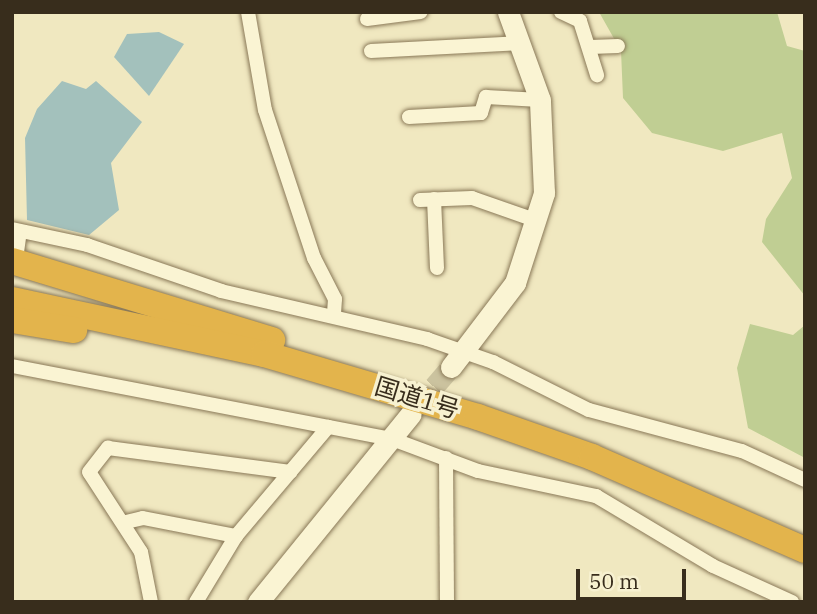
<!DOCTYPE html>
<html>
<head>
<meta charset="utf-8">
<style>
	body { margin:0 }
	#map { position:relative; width:817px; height:614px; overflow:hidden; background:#f0e8c0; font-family:"IBM Plex Serif","Noto Sans JP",serif }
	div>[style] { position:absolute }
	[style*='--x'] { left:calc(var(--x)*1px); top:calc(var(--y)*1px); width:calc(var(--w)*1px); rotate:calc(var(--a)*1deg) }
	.green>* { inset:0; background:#c0ce93 }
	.water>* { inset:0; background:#a3c1bc }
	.secondary-tunnel>* { height:21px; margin-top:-10.5px; transform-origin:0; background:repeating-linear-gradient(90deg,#cbc39f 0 21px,transparent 0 31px) }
	.roads { filter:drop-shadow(0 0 2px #897857) drop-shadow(0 0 2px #897857) }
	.street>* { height:14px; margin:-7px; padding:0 7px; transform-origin:7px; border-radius:7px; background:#faf4d3 }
	.secondary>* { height:21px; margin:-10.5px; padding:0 10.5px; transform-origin:10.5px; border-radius:10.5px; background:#faf4d3 }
	.highway>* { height:26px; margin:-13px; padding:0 13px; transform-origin:13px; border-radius:13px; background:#e3b44c }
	span { translate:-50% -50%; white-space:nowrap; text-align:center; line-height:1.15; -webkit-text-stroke:7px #f7f1d0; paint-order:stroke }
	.street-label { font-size:24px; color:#382d1c }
	.frame { position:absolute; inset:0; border:14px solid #382d1c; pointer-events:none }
	.scale { position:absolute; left:576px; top:569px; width:110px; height:32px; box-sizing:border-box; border:4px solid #382d1c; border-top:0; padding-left:9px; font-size:21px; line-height:24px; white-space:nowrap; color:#382d1c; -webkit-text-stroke:5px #f7f1d0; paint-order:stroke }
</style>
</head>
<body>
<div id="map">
	<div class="green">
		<i style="clip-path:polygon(599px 12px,777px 12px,787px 46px,805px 51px,805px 296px,762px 242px,766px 219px,792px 178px,782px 133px,723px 151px,652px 133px,623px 98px,621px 51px)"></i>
		<i style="clip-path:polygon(750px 324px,793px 335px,805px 325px,805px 458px,748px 428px,737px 368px)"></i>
	</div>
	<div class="water">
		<i style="clip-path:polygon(159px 32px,184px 44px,149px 96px,114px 57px,127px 34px)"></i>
		<i style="clip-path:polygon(62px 81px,86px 89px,96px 81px,142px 122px,111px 163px,119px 210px,89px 235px,27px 220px,25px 138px,37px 109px)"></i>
	</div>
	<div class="secondary-tunnel">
		<i style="--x:414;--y:410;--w:57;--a:-49.3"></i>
	</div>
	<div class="roads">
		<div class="street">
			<i style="--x:248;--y:12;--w:99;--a:80.2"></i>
			<i style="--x:265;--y:110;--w:156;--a:71.7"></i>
			<i style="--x:314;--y:258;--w:46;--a:62.9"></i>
			<i style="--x:335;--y:299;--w:16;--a:94"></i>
			<i style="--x:561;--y:12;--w:21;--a:25"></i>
			<i style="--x:580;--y:21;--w:57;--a:72.5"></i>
			<i style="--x:367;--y:19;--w:54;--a:-7.4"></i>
			<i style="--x:590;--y:47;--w:28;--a:-2"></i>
			<i style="--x:371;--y:51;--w:151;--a:-3"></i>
			<i style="--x:409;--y:117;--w:72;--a:-3.2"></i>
			<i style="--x:481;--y:113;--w:17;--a:-73"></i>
			<i style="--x:486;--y:97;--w:54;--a:3.2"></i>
			<i style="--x:434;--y:199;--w:69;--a:87.5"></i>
			<i style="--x:420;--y:200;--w:52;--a:-2.2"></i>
			<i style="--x:472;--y:198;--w:70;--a:19.2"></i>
			<i style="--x:12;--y:229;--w:77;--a:12"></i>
			<i style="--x:87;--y:245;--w:142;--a:18.9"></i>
			<i style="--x:221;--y:291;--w:212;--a:13.1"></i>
			<i style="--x:427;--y:339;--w:70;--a:19.2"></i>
			<i style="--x:493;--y:362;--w:107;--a:26.6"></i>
			<i style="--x:589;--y:410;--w:158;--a:15"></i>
			<i style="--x:742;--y:451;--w:69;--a:24.7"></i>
			<i style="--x:17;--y:252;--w:21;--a:-82"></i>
			<i style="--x:12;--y:366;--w:387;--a:10.9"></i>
			<i style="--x:392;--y:439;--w:92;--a:20.4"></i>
			<i style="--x:478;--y:471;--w:121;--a:12"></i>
			<i style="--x:596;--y:496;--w:136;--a:30.9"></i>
			<i style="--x:713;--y:566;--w:87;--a:24.5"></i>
			<i style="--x:446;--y:458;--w:144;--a:89.6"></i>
			<i style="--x:126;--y:522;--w:17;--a:-13"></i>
			<i style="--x:143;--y:518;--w:95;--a:11"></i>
			<i style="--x:151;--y:602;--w:51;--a:-101.3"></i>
			<i style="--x:141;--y:552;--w:95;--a:-123"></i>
			<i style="--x:89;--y:472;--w:31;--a:-52"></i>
			<i style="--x:108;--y:448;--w:184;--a:7.5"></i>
			<i style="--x:196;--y:602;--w:77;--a:-58.8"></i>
			<i style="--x:236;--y:536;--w:143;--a:-49.8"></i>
		</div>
		<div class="secondary">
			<i style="--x:451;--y:367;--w:106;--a:-52.7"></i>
			<i style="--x:515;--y:283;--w:95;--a:-72.1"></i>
			<i style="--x:544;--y:193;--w:93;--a:-92.5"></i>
			<i style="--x:540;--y:100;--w:94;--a:-110"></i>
			<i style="--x:258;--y:602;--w:242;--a:-50.9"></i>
		</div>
		<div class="highway">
			<i style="--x:12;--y:261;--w:272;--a:16.9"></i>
			<i style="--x:12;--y:300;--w:258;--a:12.1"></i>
			<i style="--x:264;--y:354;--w:223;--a:16.4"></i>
			<i style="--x:478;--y:417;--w:121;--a:19.3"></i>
			<i style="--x:592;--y:457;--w:232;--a:23.6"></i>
			<i style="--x:12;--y:320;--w:63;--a:9.2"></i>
		</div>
	</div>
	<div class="street-label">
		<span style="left:417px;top:398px;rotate:17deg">国道1号</span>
	</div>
	<div class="frame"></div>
	<div class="scale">50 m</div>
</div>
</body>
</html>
